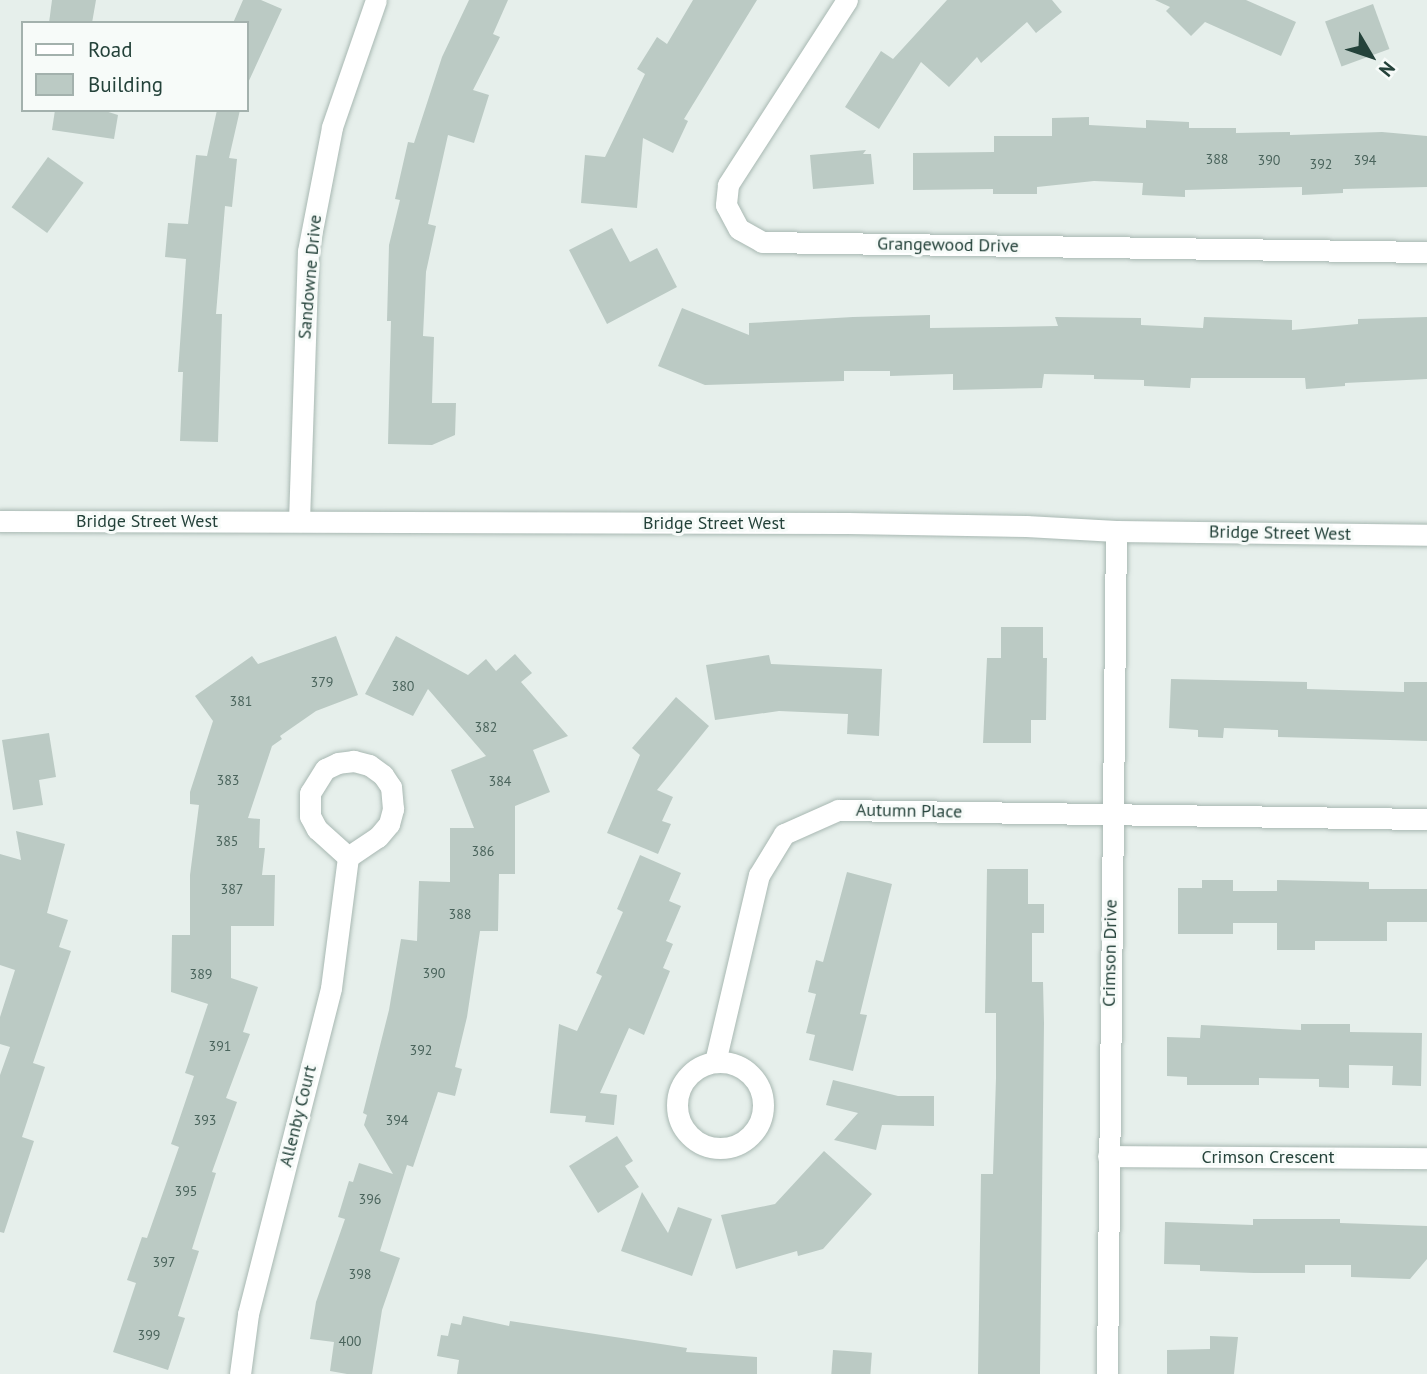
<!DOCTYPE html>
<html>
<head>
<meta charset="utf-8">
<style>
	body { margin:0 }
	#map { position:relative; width:1427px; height:1374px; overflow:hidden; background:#e6efeb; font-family:"PT Sans",sans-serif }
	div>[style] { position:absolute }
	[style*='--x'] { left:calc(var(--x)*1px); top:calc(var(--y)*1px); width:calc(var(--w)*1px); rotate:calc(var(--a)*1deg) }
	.building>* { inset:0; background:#bbcac4; transform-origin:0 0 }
	.roads { filter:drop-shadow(0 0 2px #a8b8b2) drop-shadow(0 0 2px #a8b8b2) }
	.minor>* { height:21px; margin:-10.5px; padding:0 10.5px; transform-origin:10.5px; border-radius:10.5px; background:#fff }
	.minor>.ring { margin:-10.5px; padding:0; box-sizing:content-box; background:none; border:21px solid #fff; border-radius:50% }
	.secondary>* { height:21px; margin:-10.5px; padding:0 10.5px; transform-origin:10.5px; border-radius:10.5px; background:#fff }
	span { translate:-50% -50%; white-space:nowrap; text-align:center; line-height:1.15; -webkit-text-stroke:6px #f7fbf9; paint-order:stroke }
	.number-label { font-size:14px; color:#4a645c }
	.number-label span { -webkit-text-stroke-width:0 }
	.street-label { font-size:18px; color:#24423a }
	.legend { position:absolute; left:21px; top:21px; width:228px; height:91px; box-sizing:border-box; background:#f7fbf9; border:2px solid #a3b1ad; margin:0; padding:9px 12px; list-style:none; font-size:21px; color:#24423a }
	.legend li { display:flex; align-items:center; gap:14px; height:35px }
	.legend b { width:35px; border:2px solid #a3b1ad }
	.north { position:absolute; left:1336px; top:21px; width:70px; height:70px; -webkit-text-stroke:5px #f7fbf9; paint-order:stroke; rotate:129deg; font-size:19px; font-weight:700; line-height:28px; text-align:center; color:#24423a }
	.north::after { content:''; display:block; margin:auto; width:24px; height:32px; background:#24423a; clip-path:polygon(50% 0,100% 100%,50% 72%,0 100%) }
</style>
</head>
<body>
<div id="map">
	<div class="building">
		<i style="clip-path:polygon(52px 0,96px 0,92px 23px,49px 23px)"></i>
		<i style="clip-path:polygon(243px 0,261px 0,282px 9px,247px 85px,247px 23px,233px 23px)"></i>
		<i style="clip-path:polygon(469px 0,508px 0,493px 34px,500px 37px,473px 90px,489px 95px,474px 143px,448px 135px,428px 224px,436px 226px,426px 272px,423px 336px,434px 337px,432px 403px,456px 403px,455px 435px,432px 445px,388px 444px,391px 321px,387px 321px,389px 245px,400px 200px,395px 199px,408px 142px,414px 143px,442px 57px)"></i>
		<i style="clip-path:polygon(693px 0,757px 0,684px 119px,688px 121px,673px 153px,643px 138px,637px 208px,581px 203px,585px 155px,605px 157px,645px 74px,637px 69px,657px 37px,667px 44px)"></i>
		<i style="clip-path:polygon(947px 0,1052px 0,1062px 12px,1036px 33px,1027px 22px,981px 63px,977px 57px,949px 87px,921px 62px,879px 129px,845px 107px,881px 51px,893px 59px)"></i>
		<i style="clip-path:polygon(1155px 0,1246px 0,1296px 22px,1281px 56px,1205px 22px,1191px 36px,1166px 11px,1170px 7px)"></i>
		<i style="left:1373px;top:4px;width:48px;height:51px;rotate:70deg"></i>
		<i style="clip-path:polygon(55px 110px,102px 110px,118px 115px,114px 139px,52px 130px)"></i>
		<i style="clip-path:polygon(217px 110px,240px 110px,229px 158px,237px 159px,232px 207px,225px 206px,216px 314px,222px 314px,218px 442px,180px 441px,183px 372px,178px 372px,186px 259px,165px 257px,168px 223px,188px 224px,196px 155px,207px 156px)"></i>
		<i style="clip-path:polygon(1089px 117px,1089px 125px,1146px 128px,1146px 120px,1189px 122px,1189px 128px,1236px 128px,1236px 133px,1290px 132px,1290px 135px,1382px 132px,1427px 136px,1427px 187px,1343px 189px,1343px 193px,1302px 195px,1302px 187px,1185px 190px,1185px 197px,1142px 195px,1143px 183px,1094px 181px,1037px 187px,1037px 194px,993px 194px,993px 189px,913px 190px,913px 153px,994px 152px,994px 136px,1052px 136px,1052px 118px)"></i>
		<i style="clip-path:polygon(866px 150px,863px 154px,871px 154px,874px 184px,813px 189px,810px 155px)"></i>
		<i style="left:48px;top:157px;width:44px;height:62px;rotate:36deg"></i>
		<i style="clip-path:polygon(612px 228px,630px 262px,657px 248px,677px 287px,607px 324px,569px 250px)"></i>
		<i style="clip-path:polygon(682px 308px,749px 335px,749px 323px,853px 317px,930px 315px,930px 328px,1058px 326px,1055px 317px,1141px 318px,1141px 325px,1203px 328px,1204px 317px,1292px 320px,1292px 330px,1358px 324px,1358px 319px,1427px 317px,1427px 379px,1345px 383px,1345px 386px,1306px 389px,1305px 378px,1191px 378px,1190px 388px,1144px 386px,1144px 380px,1094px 379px,1094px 375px,1044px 374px,1042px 388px,953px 390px,953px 374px,890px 376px,890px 371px,844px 371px,844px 381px,705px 385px,658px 366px)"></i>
		<i style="clip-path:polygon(1001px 627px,1043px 627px,1043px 658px,1047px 658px,1046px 720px,1031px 720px,1031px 743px,983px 743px,987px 658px,1001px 658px)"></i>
		<i style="clip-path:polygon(336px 636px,358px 695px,316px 711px,280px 736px,282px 739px,272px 746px,248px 818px,260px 819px,259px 848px,265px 848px,262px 875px,275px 875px,274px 926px,231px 926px,231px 978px,258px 987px,243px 1032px,250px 1034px,226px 1098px,237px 1102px,212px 1172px,216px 1173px,192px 1249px,199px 1251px,178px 1316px,185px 1318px,168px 1370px,113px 1352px,136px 1283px,127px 1280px,142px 1237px,147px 1238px,179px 1147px,171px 1144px,194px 1076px,185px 1073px,208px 1004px,171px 992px,172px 935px,190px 935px,190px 875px,199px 805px,190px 804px,190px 792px,213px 721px,195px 696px,252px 656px,258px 664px)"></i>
		<i style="clip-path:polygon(396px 636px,468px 675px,486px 659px,496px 671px,515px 654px,532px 673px,521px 682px,568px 736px,533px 750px,550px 792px,515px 806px,515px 874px,499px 874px,498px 931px,480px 931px,467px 1017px,455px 1067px,462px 1069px,455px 1096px,438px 1092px,413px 1167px,407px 1165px,380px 1251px,400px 1258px,382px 1310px,372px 1374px,347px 1374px,330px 1371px,334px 1342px,310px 1339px,316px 1302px,345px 1219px,338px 1217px,349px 1181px,353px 1182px,359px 1163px,393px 1174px,364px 1125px,367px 1115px,363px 1113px,389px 1010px,401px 939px,417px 941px,419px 881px,450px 882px,450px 828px,474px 828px,451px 770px,486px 756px,428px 689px,413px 716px,365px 694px)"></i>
		<i style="clip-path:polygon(769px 655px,771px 664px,882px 669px,879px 736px,847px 734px,848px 714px,779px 711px,715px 720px,706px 665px)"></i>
		<i style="clip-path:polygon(1171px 679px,1307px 682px,1307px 689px,1404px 692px,1404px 682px,1427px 682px,1427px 741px,1278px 737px,1278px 730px,1224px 728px,1223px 738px,1198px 737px,1198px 730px,1169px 728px)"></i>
		<i style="clip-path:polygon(676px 697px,709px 726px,657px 790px,673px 797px,662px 821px,671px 824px,658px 854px,607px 833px,640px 755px,632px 748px)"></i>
		<i style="clip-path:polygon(49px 733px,56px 777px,39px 780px,43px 805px,13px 810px,2px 740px)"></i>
		<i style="clip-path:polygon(16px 831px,65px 844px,47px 913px,68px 920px,59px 947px,71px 951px,33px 1063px,45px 1067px,22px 1137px,34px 1141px,4px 1233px,0 1232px,0 1075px,10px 1047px,0 1044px,0 1017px,15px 970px,0 965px,0 854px,21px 860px)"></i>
		<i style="clip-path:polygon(640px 855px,681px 873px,669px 901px,681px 906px,666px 941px,673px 944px,663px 968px,670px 971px,644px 1035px,629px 1028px,600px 1093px,617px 1095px,614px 1125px,585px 1122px,586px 1116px,550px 1113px,559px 1024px,577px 1031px,602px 976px,596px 973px,623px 912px,617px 909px)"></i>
		<i style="clip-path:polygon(987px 869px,1028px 869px,1028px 904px,1044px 904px,1044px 933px,1032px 933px,1032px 982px,1043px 982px,1044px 1023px,1040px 1374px,978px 1374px,981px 1174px,993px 1174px,996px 1078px,996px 1013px,985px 1013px)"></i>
		<i style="clip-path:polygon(847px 872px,892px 884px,860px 1014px,867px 1015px,853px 1071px,809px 1060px,815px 1035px,806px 1033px,816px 994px,808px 992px,816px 960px,823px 962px)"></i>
		<i style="clip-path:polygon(1202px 880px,1233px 880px,1233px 891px,1277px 891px,1277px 880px,1369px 882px,1369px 889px,1427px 889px,1427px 922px,1387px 922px,1387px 941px,1315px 941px,1315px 950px,1277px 950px,1277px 923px,1233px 923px,1233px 934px,1178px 934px,1178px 888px,1202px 888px)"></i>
		<i style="clip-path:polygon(1301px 1024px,1350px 1024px,1350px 1032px,1422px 1033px,1421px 1086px,1392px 1085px,1393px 1066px,1349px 1065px,1349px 1088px,1319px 1087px,1319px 1079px,1259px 1078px,1259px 1085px,1187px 1085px,1187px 1077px,1167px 1076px,1167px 1037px,1200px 1038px,1201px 1025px,1301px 1030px)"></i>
		<i style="clip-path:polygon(833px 1080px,898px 1096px,934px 1096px,934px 1126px,882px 1125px,876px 1150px,834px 1140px,858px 1113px,826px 1105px)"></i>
		<i style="clip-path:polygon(617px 1136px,633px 1161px,625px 1166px,639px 1187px,598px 1213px,569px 1166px)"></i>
		<i style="clip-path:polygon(824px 1151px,872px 1194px,823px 1249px,798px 1256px,797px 1251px,736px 1269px,721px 1215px,775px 1204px)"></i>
		<i style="clip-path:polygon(642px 1192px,668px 1233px,678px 1207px,712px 1219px,692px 1276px,621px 1251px)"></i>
		<i style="clip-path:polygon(1253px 1219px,1340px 1219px,1340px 1223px,1427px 1226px,1427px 1259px,1410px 1279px,1351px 1277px,1351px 1265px,1305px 1265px,1305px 1273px,1254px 1273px,1200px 1271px,1200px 1265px,1164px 1264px,1165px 1222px,1253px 1225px)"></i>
		<i style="clip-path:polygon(463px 1316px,509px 1326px,510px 1321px,687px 1348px,686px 1352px,757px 1357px,757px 1374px,457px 1374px,459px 1360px,437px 1356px,441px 1335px,448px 1336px,451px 1323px,461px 1325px)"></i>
		<i style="clip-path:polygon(1210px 1336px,1238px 1337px,1234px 1374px,1167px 1374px,1167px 1350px,1210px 1349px)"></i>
		<i style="left:833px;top:1350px;width:39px;height:24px;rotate:4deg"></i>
	</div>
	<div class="roads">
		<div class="minor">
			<i style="--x:847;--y:0;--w:220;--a:122.8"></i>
			<i style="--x:728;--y:185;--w:20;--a:96"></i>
			<i style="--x:726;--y:205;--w:27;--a:62"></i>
			<i style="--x:739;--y:229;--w:26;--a:29"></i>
			<i style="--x:762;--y:242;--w:665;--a:0.86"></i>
			<i style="--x:299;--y:521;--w:270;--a:-88.1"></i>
			<i style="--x:308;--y:251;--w:126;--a:-79"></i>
			<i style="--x:332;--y:127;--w:134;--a:-70.9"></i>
			<i style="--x:715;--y:1062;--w:192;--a:-76.8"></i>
			<i style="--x:759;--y:875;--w:48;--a:-58.6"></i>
			<i style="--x:784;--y:834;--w:59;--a:-24"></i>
			<i style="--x:838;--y:810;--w:589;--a:0.88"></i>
			<i class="ring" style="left:677px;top:1062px;width:65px;height:65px"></i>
			<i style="--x:1108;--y:1156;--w:319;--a:0.4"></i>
			<i style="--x:240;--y:1374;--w:61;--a:-82.4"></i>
			<i style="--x:248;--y:1314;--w:336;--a:-75.7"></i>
			<i style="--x:331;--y:988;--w:132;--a:-82.6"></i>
			<i style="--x:348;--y:857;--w:36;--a:-34"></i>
			<i style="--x:378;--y:837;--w:17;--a:-50"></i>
			<i style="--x:389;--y:824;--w:16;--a:-75"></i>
			<i style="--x:393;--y:809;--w:22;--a:-95"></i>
			<i style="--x:391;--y:787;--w:14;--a:-124"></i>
			<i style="--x:383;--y:775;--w:17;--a:-144"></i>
			<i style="--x:369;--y:765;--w:16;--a:-165"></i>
			<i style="--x:354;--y:761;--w:16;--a:173"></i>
			<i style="--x:338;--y:763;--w:14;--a:155"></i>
			<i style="--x:325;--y:769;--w:28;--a:122"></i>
			<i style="--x:310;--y:793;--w:23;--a:90"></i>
			<i style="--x:310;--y:816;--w:15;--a:62"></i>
			<i style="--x:317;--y:829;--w:42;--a:42.1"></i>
			<i style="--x:1107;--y:1374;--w:843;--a:-89.39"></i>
		</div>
		<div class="secondary">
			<i style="--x:0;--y:521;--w:848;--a:0.14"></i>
			<i style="--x:848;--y:523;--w:178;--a:1"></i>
			<i style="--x:1026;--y:526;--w:90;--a:3.2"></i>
			<i style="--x:1116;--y:531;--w:311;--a:0.7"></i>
		</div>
	</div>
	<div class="number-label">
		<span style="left:1217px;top:159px">388</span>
		<span style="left:1269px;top:160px">390</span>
		<span style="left:1365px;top:160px">394</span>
		<span style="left:1321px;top:164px">392</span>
		<span style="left:322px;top:682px">379</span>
		<span style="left:403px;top:686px">380</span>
		<span style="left:241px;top:701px">381</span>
		<span style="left:486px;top:727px">382</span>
		<span style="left:228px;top:780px">383</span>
		<span style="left:500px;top:781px">384</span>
		<span style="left:227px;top:841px">385</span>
		<span style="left:483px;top:851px">386</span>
		<span style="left:232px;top:889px">387</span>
		<span style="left:460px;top:914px">388</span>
		<span style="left:434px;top:973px">390</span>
		<span style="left:201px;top:974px">389</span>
		<span style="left:220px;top:1046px">391</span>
		<span style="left:421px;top:1050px">392</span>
		<span style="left:205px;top:1120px">393</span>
		<span style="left:397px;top:1120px">394</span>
		<span style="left:186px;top:1191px">395</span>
		<span style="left:370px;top:1199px">396</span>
		<span style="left:164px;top:1262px">397</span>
		<span style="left:360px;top:1274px">398</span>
		<span style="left:149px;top:1335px">399</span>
		<span style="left:350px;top:1341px">400</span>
	</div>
	<div class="street-label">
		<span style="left:948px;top:245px;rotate:1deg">Grangewood Drive</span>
		<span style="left:310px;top:277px;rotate:-85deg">Sandowne Drive</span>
		<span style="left:147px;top:521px">Bridge Street West</span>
		<span style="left:714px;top:523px">Bridge Street West</span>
		<span style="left:1280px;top:533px;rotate:1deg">Bridge Street West</span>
		<span style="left:909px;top:811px;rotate:1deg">Autumn Place</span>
		<span style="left:1110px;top:953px;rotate:-89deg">Crimson Drive</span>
		<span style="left:298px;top:1116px;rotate:-76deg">Allenby Court</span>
		<span style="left:1268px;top:1157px">Crimson Crescent</span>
	</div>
	<ul class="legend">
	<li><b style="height:9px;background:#fff"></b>Road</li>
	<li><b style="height:19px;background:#bbcac4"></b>Building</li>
	</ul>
	<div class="north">N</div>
</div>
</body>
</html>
